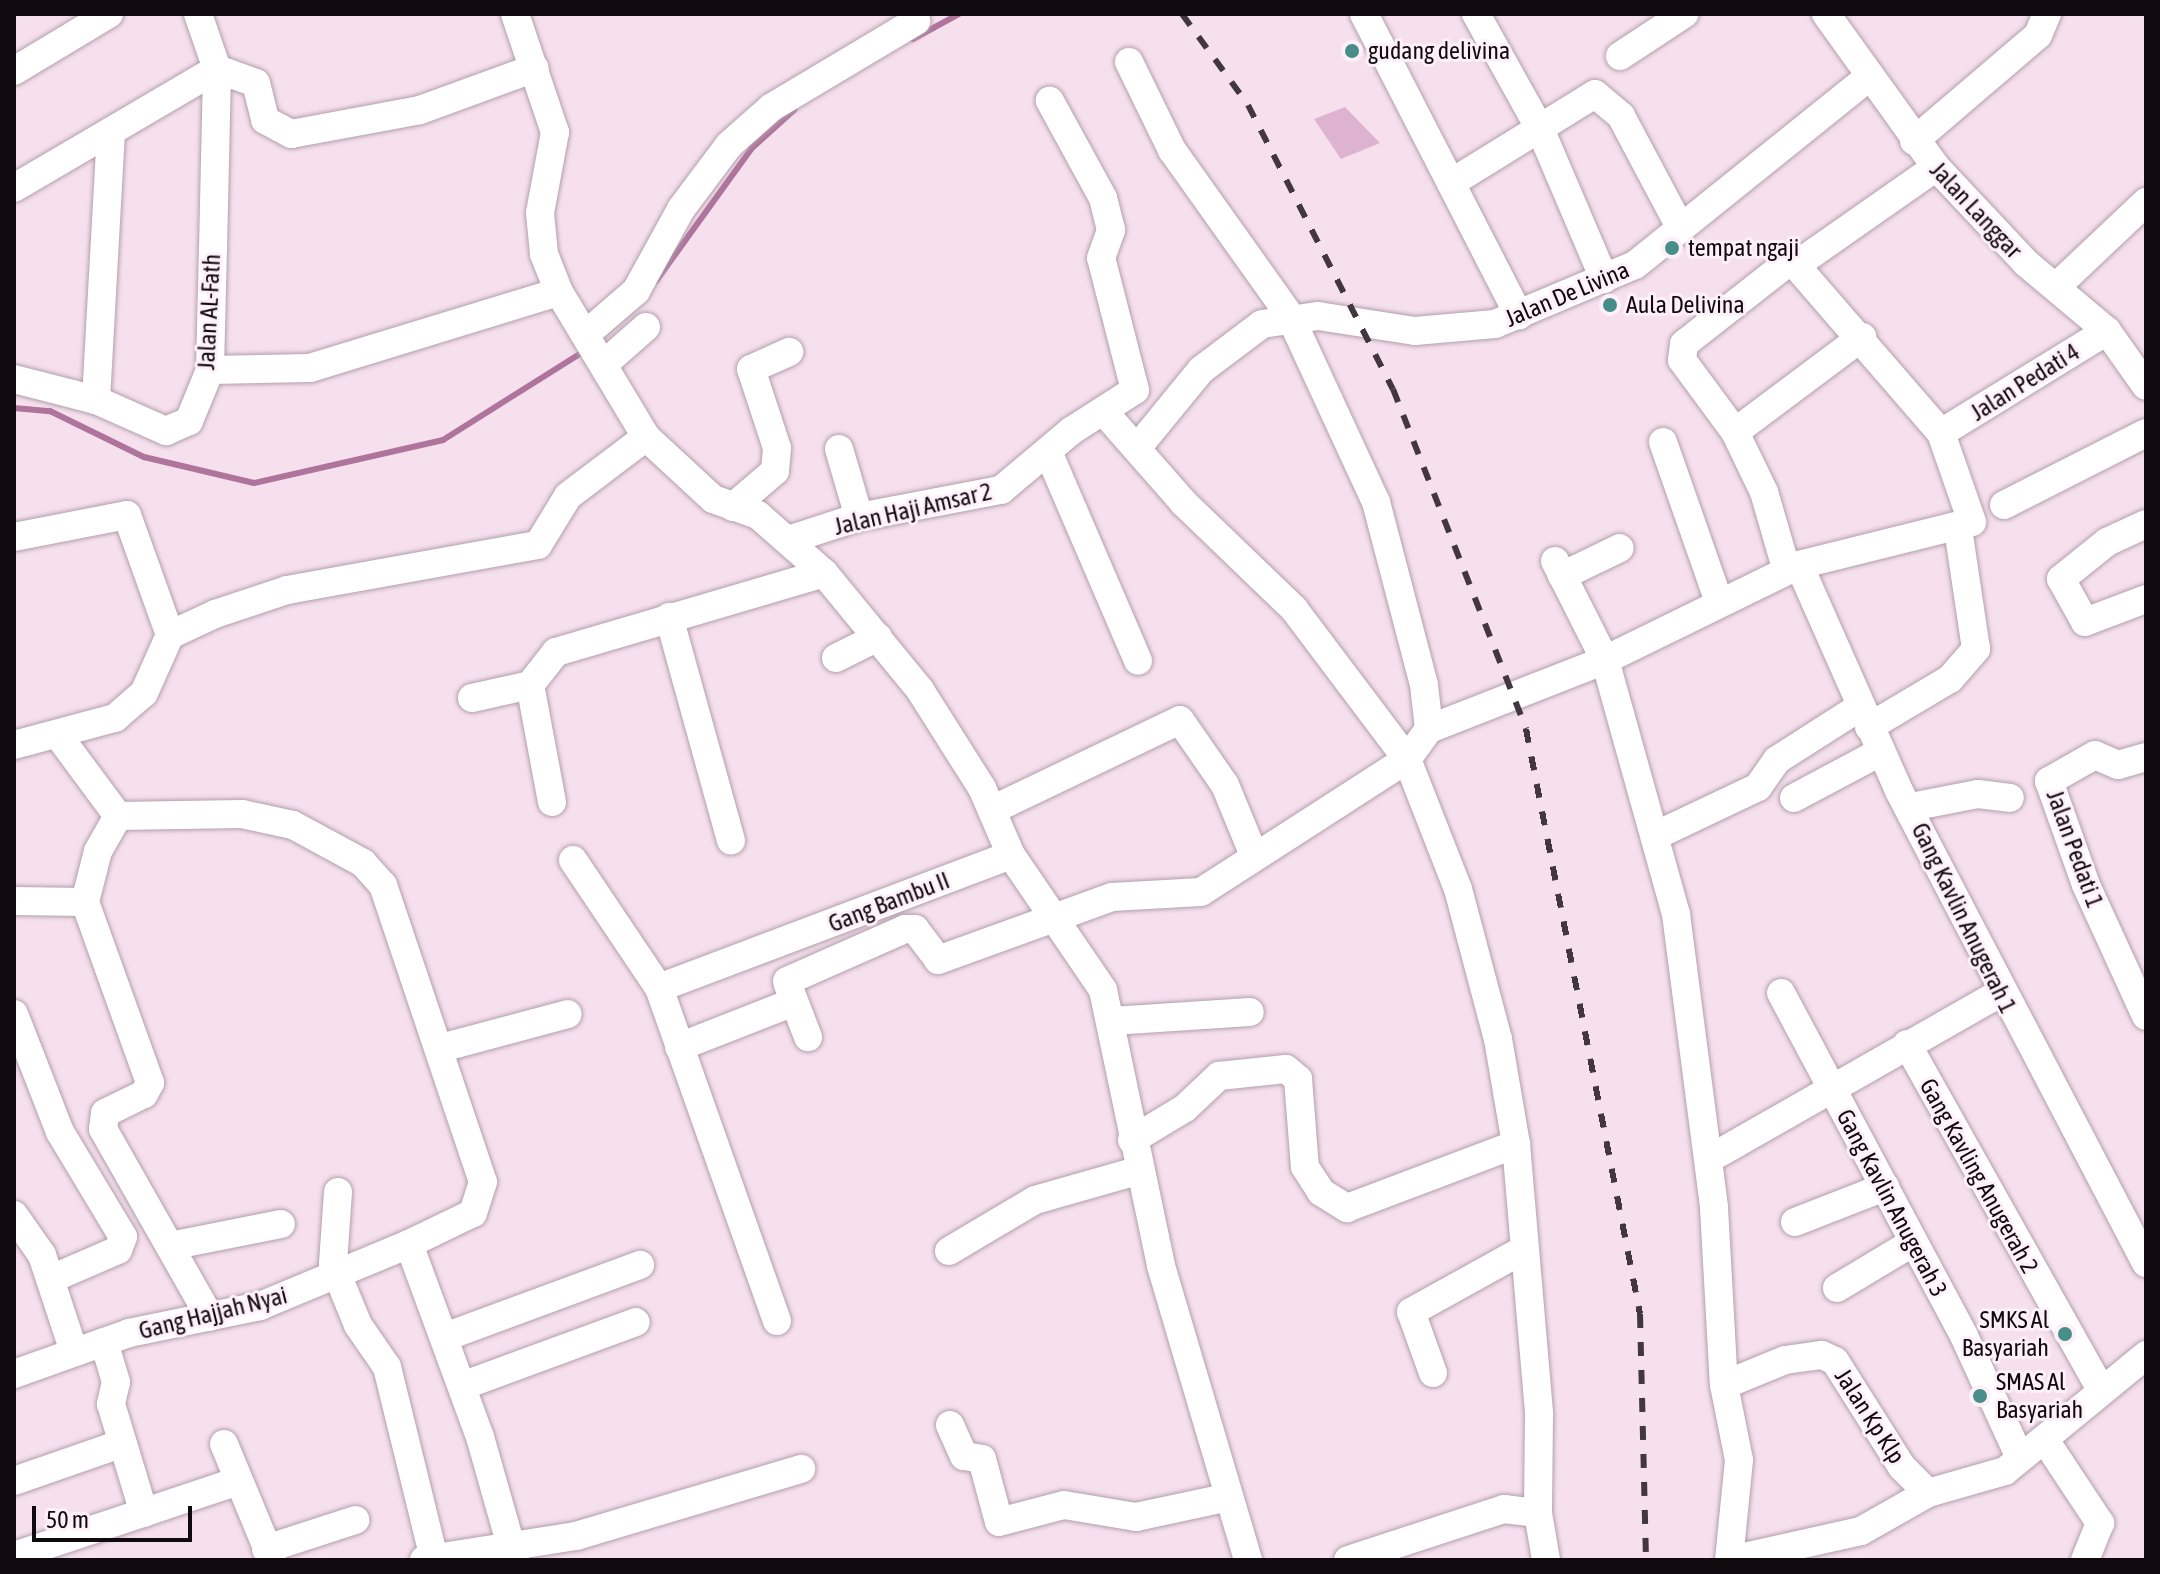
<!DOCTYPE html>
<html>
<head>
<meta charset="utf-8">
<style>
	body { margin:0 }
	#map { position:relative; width:2160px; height:1574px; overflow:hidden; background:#f6e0ee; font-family:"Asap Condensed",sans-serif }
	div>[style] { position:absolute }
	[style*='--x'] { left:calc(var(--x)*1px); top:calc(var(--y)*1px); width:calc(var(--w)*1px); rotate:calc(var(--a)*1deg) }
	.green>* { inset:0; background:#deb3cf }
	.stream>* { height:6px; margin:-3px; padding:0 3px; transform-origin:3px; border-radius:3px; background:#af749c }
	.roads { filter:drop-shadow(0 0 2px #b39fac) drop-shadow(0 0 2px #b39fac) }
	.minor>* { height:28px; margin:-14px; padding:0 14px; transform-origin:14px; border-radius:14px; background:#fff }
	.rail>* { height:6px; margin-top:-3px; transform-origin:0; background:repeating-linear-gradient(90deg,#42373e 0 14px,transparent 0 28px) }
	.dots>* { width:22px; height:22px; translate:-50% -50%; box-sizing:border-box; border:4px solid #fef0f9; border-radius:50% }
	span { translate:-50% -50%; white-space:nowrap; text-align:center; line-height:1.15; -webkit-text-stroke:6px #fef0f9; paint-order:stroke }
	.poi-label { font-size:24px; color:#10090e }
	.left { translate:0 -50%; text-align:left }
	.right { translate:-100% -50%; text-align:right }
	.street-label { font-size:24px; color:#10090e }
	.frame { position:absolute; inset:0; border:16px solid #10090e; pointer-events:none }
	.scale { position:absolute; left:32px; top:1506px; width:160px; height:36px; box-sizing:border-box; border:4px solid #10090e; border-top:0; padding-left:10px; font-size:24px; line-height:28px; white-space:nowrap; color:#10090e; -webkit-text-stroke:6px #fef0f9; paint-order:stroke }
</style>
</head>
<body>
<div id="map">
	<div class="green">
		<i style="clip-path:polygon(1345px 107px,1380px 143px,1341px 159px,1314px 119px)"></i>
	</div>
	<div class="stream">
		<i style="--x:913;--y:39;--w:52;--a:-28.5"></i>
		<i style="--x:656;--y:281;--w:164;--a:-54.2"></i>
		<i style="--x:752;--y:148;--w:57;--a:-42.1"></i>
		<i style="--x:14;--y:408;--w:36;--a:5"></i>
		<i style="--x:50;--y:411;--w:105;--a:26.1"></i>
		<i style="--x:144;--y:457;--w:113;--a:13.3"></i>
		<i style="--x:254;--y:483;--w:194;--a:-12.8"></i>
		<i style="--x:443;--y:440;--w:169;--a:-32.2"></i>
	</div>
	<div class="roads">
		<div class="minor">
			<i style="--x:515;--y:14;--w:125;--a:71.3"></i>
			<i style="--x:555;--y:132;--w:82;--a:100.5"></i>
			<i style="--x:540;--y:213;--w:41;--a:84.4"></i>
			<i style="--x:544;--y:254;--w:41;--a:68.5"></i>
			<i style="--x:1364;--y:14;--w:339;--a:62.8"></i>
			<i style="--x:1476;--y:14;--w:134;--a:60.9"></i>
			<i style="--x:1541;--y:131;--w:161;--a:66.9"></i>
			<i style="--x:1826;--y:14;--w:188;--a:54.3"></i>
			<i style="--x:1936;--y:167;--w:132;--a:46.8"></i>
			<i style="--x:2026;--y:263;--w:106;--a:40"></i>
			<i style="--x:2107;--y:331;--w:67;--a:54.7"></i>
			<i style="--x:1620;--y:56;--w:77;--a:-33.3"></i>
			<i style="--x:1129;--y:62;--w:98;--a:64"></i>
			<i style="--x:1172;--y:150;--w:204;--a:54.6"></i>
			<i style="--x:1290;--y:316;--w:205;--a:65.2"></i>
			<i style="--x:1376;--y:502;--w:189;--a:75.3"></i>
			<i style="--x:1424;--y:685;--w:44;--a:83.5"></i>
			<i style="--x:1429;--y:729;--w:37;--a:126"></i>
			<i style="--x:1407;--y:759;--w:140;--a:68.6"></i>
			<i style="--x:1458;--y:889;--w:155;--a:75.1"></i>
			<i style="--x:1498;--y:1039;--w:107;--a:80.3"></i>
			<i style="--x:1516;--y:1144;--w:272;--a:85.1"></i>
			<i style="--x:1539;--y:1415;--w:98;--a:90.6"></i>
			<i style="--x:14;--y:71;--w:111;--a:-31"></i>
			<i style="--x:1914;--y:141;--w:163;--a:-40.5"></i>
			<i style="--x:2038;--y:35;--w:23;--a:-67"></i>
			<i style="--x:1451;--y:183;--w:169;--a:-31.7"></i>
			<i style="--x:1595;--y:94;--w:34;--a:40"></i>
			<i style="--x:1621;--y:116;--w:128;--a:62"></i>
			<i style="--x:14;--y:188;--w:235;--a:-30.4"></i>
			<i style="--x:217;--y:69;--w:41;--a:19.7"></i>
			<i style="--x:256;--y:83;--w:38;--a:76"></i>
			<i style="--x:265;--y:120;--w:30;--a:28"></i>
			<i style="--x:291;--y:134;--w:131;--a:-10.5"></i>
			<i style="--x:420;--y:110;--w:122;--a:-20.1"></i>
			<i style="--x:1799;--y:263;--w:167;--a:-35"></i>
			<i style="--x:2056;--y:287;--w:124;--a:-43.4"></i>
			<i style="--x:586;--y:334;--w:66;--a:-40.7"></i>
			<i style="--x:636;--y:291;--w:94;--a:-61.2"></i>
			<i style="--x:681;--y:209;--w:80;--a:-53.1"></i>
			<i style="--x:729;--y:145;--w:57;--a:-41.5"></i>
			<i style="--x:772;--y:107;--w:168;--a:-30.8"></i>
			<i style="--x:604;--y:364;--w:56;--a:-41.4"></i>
			<i style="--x:210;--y:370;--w:100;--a:-1.1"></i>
			<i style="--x:310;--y:368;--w:260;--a:-17"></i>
			<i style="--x:559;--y:292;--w:169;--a:59"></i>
			<i style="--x:646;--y:437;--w:91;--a:42.8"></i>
			<i style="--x:713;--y:499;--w:48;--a:19.6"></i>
			<i style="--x:758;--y:515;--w:88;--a:41.3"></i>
			<i style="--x:824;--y:573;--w:151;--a:50.6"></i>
			<i style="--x:920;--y:690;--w:116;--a:57.7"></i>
			<i style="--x:982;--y:788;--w:73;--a:66.6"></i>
			<i style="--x:1011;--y:855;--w:163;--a:55.7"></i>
			<i style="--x:1103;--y:990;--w:282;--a:78.1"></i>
			<i style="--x:1161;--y:1266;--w:307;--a:73.5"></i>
			<i style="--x:14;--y:379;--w:85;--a:14.4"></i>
			<i style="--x:96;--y:400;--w:77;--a:23.9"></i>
			<i style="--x:166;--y:431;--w:25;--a:-23"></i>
			<i style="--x:189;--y:421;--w:55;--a:-67.6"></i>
			<i style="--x:210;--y:370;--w:121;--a:-88.6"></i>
			<i style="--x:213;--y:249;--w:180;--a:-88.7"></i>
			<i style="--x:217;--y:69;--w:58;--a:-109.1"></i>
			<i style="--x:96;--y:400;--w:269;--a:-86.8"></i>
			<i style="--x:1735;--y:432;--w:159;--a:-36.8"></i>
			<i style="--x:1941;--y:433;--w:195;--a:-31.6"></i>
			<i style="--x:1663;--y:442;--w:170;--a:70.7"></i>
			<i style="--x:1138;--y:447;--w:99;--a:-50.7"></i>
			<i style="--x:1201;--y:370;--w:76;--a:-37"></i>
			<i style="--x:1262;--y:324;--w:57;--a:-8.1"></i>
			<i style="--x:1318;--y:316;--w:98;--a:8.8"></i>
			<i style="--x:1415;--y:331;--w:80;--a:-5"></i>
			<i style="--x:1495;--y:324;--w:152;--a:-22.9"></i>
			<i style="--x:1635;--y:265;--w:300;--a:-38.8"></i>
			<i style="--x:839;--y:449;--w:71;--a:73.6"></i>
			<i style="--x:1049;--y:454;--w:225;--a:66.7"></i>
			<i style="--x:2004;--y:505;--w:159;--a:-26.9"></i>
			<i style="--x:733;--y:507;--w:55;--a:-40.6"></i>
			<i style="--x:775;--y:471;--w:23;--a:-85"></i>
			<i style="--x:777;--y:448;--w:83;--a:-108.2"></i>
			<i style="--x:751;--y:369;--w:42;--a:-24.1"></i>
			<i style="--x:2146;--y:524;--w:43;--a:155.2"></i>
			<i style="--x:2107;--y:542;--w:59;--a:141.2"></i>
			<i style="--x:2061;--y:579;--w:49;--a:60.8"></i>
			<i style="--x:2085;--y:622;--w:65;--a:-20.7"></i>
			<i style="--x:14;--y:537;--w:115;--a:-11"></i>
			<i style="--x:127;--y:515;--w:127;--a:70.3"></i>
			<i style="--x:791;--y:539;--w:71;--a:-17.9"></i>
			<i style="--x:859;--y:517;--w:145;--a:-10.8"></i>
			<i style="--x:1001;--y:490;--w:92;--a:-40.1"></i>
			<i style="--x:1071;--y:431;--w:76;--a:-32.6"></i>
			<i style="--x:1135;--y:390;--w:136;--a:-104.4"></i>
			<i style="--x:1101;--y:258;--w:30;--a:-70"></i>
			<i style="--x:1111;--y:230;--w:33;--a:-104"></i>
			<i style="--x:1103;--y:198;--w:111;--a:-118.7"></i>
			<i style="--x:1555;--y:561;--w:111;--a:63.2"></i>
			<i style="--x:1605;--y:660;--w:264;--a:74.4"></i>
			<i style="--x:1676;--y:914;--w:296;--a:82.6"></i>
			<i style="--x:1714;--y:1208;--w:177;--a:86.8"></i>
			<i style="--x:1724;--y:1385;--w:76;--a:78.7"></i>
			<i style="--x:1739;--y:1460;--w:100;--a:95.7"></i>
			<i style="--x:1799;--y:565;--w:247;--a:66.1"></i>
			<i style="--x:1899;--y:791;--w:533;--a:62.38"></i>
			<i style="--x:1562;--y:576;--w:64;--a:-25.8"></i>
			<i style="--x:669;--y:617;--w:232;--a:74.5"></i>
			<i style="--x:836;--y:658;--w:47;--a:-26.6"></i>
			<i style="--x:472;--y:698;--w:59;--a:-12.6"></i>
			<i style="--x:1869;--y:727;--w:94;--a:-30.7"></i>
			<i style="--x:1950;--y:679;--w:40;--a:-49"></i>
			<i style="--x:1976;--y:649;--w:122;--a:-98.5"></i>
			<i style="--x:1429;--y:729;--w:189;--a:-21.4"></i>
			<i style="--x:1605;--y:660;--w:216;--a:-26.1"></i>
			<i style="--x:1799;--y:565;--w:178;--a:-14"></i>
			<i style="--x:1972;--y:522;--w:94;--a:-109.2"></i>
			<i style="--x:1941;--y:433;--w:229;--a:-130.9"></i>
			<i style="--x:1791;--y:260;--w:136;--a:141.9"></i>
			<i style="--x:1684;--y:344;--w:16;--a:97"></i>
			<i style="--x:1682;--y:360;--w:89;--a:53.6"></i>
			<i style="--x:1735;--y:432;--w:67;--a:64.2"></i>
			<i style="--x:1764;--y:492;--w:82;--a:73.8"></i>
			<i style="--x:58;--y:735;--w:101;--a:53.5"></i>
			<i style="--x:118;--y:816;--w:40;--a:119.7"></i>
			<i style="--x:98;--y:851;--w:53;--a:104.3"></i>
			<i style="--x:14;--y:745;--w:105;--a:-15"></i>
			<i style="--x:115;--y:718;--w:38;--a:-41"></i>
			<i style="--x:144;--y:693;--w:64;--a:-65.9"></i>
			<i style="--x:170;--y:635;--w:50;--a:-25"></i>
			<i style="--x:215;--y:614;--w:76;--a:-18.4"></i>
			<i style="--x:287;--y:590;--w:255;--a:-10.2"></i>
			<i style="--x:538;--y:545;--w:57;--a:-58.5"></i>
			<i style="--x:568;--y:496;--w:98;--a:-37.1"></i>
			<i style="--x:2146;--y:757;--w:29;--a:164"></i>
			<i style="--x:2118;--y:765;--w:25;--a:-157"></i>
			<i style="--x:2095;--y:755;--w:53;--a:150.5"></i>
			<i style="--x:2049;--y:781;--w:110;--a:70.4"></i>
			<i style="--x:2086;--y:885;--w:144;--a:65.4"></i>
			<i style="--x:1794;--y:798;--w:98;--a:-28.1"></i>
			<i style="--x:552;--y:802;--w:119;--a:-100.6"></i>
			<i style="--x:530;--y:685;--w:42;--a:-51.8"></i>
			<i style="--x:556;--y:652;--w:279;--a:-16.4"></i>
			<i style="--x:1911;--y:807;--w:68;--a:-11"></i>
			<i style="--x:1978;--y:794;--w:32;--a:7"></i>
			<i style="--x:992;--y:810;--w:208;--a:-25.6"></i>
			<i style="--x:1180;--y:720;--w:79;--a:55.3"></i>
			<i style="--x:1225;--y:785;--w:74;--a:67.6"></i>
			<i style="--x:118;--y:816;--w:124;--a:-0.9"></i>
			<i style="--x:242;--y:814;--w:52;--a:12.2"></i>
			<i style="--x:293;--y:825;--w:80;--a:28.5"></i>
			<i style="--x:363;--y:863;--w:30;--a:48"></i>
			<i style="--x:383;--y:885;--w:313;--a:71.4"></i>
			<i style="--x:483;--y:1182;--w:33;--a:108"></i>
			<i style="--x:473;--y:1213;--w:71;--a:154.2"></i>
			<i style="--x:409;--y:1244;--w:206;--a:69.8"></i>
			<i style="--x:480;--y:1437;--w:128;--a:74.1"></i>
			<i style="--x:1659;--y:834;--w:110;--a:-25.4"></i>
			<i style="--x:1758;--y:787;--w:33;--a:-55"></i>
			<i style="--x:1777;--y:760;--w:98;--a:-32.6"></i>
			<i style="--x:573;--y:860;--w:154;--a:56.1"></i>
			<i style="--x:14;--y:901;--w:71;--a:0.8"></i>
			<i style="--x:85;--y:902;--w:192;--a:70.2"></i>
			<i style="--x:150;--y:1083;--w:13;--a:119"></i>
			<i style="--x:144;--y:1094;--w:43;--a:154"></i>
			<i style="--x:105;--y:1113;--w:16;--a:97"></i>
			<i style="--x:103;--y:1129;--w:216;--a:60.4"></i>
			<i style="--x:787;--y:981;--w:129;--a:-23.8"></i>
			<i style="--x:905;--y:929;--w:10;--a:0"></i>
			<i style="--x:915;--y:929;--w:39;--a:53"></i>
			<i style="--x:938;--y:960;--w:185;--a:-19.9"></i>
			<i style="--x:1112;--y:897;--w:89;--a:-3.2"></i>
			<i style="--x:1201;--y:892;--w:245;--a:-32.8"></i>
			<i style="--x:1407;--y:759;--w:188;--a:-127"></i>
			<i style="--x:1294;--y:609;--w:153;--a:-136.1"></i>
			<i style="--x:1184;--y:503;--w:120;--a:-131.3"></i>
			<i style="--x:788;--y:985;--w:56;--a:69"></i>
			<i style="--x:1781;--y:993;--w:389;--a:61.9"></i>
			<i style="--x:1964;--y:1336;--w:134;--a:65.3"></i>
			<i style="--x:14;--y:1014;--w:127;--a:68.7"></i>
			<i style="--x:60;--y:1132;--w:122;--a:59"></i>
			<i style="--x:123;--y:1237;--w:14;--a:111"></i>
			<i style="--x:118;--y:1250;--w:73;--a:156.6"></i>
			<i style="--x:1112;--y:1021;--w:138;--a:-3.7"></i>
			<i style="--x:1907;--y:1044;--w:397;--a:60.7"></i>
			<i style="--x:679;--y:1047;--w:123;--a:-21.4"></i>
			<i style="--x:441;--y:1048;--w:131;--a:-15"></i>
			<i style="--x:1132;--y:1140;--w:62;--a:-31.1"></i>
			<i style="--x:1185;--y:1108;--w:47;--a:-43.3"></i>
			<i style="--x:1219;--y:1076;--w:67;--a:-6"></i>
			<i style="--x:1286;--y:1069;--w:16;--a:40"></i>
			<i style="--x:1298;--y:1079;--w:88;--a:85.5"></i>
			<i style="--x:1305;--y:1167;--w:30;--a:57"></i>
			<i style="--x:1321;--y:1192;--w:31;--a:32"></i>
			<i style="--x:1347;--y:1208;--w:181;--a:-20.7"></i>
			<i style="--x:1709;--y:1159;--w:335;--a:-29.7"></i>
			<i style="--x:338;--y:1192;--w:72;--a:94"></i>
			<i style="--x:333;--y:1264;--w:66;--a:67.7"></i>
			<i style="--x:358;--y:1325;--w:51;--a:55.4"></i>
			<i style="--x:387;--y:1367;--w:197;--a:76.2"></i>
			<i style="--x:14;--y:1215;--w:49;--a:55"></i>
			<i style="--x:42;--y:1255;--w:102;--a:71.7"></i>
			<i style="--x:1795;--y:1222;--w:97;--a:-21.3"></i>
			<i style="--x:170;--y:1246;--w:113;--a:-11.2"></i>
			<i style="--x:949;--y:1251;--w:100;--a:-30.7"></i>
			<i style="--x:1035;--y:1200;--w:106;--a:-15.9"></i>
			<i style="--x:1837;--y:1288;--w:87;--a:-31"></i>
			<i style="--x:777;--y:1321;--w:353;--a:-109.5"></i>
			<i style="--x:659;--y:988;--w:376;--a:-20.7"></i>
			<i style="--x:445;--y:1337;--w:208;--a:-20.3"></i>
			<i style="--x:104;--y:1342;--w:42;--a:73.3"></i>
			<i style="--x:116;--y:1382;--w:23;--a:103"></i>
			<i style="--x:111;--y:1404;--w:114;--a:73.2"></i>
			<i style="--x:1433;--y:1373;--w:65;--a:-109.8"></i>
			<i style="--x:1411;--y:1312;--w:128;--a:-29"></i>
			<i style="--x:14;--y:1374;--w:122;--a:-19.6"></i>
			<i style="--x:129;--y:1333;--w:134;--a:-11.6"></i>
			<i style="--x:260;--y:1306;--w:161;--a:-22.6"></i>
			<i style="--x:1724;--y:1385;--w:66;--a:-22.3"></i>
			<i style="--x:1785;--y:1360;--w:37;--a:-8"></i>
			<i style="--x:1822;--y:1355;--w:14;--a:25"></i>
			<i style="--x:1835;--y:1361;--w:125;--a:57.7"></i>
			<i style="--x:1902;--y:1467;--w:37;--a:45"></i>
			<i style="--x:1928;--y:1493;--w:80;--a:-15.9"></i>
			<i style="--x:2005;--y:1471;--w:183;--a:-39.4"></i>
			<i style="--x:462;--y:1386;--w:185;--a:-20.2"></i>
			<i style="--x:950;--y:1425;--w:34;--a:66"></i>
			<i style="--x:964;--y:1456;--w:18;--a:9"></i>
			<i style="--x:982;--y:1459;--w:65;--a:74.9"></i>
			<i style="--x:999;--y:1522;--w:67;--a:-14.7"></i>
			<i style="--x:1064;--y:1505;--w:73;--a:9.5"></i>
			<i style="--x:1136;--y:1517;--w:95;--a:-12.1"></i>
			<i style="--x:2045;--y:1440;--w:100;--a:56.5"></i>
			<i style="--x:2100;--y:1523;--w:40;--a:112"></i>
			<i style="--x:224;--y:1444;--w:126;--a:67.5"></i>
			<i style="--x:14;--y:1481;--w:115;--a:-19.2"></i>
			<i style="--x:266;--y:1549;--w:94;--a:-18"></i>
			<i style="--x:14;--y:1556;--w:236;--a:-18.5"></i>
			<i style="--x:424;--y:1560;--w:154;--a:-9"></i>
			<i style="--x:576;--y:1536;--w:235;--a:-16.6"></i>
			<i style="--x:1348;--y:1560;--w:164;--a:-18.1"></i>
			<i style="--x:1504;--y:1509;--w:34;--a:7"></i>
			<i style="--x:1538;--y:1513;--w:48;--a:80.3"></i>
			<i style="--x:1731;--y:1560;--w:133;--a:-12.6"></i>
			<i style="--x:1861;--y:1531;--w:77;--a:-29.6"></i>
		</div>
	</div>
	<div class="rail">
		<i style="--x:1182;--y:14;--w:112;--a:54"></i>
		<i style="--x:1248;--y:105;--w:319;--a:63"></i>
		<i style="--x:1393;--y:389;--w:365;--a:68.6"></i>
		<i style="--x:1526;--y:729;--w:596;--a:78.97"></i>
		<i style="--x:1640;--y:1314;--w:246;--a:88.6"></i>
	</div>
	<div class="dots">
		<i style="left:1352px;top:51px;background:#478e89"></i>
		<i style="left:1672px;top:248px;background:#478e89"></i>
		<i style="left:1610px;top:305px;background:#478e89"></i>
		<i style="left:2065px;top:1334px;background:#478e89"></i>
		<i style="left:1980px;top:1396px;background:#478e89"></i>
	</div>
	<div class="poi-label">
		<span class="left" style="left:1368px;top:51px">gudang delivina</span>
		<span class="left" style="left:1688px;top:248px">tempat ngaji</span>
		<span class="left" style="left:1626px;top:305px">Aula Delivina</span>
		<span class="right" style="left:2049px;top:1334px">SMKS Al<br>Basyariah</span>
		<span class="left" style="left:1996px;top:1396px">SMAS Al<br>Basyariah</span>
	</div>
	<div class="street-label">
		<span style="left:1976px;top:210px;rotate:47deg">Jalan Langgar</span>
		<span style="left:1567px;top:294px;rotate:-23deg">Jalan De Livina</span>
		<span style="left:209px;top:312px;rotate:-87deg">Jalan AL-Fath</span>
		<span style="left:2025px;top:382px;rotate:-32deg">Jalan Pedati 4</span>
		<span style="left:913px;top:509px;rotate:-13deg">Jalan Haji Amsar 2</span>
		<span style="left:2075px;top:849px;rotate:70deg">Jalan Pedati 1</span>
		<span style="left:889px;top:902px;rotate:-21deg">Gang Bambu II</span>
		<span style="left:1964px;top:918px;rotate:64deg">Gang Kavlin Anugerah 1</span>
		<span style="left:1979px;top:1176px;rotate:61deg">Gang Kavling Anugerah 2</span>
		<span style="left:1892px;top:1203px;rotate:62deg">Gang Kavlin Anugerah 3</span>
		<span style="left:213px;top:1313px;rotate:-14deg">Gang Hajjah Nyai</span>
		<span style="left:1870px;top:1416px;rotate:57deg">Jalan Kp Klp</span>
	</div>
	<div class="frame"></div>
	<div class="scale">50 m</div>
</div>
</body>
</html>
